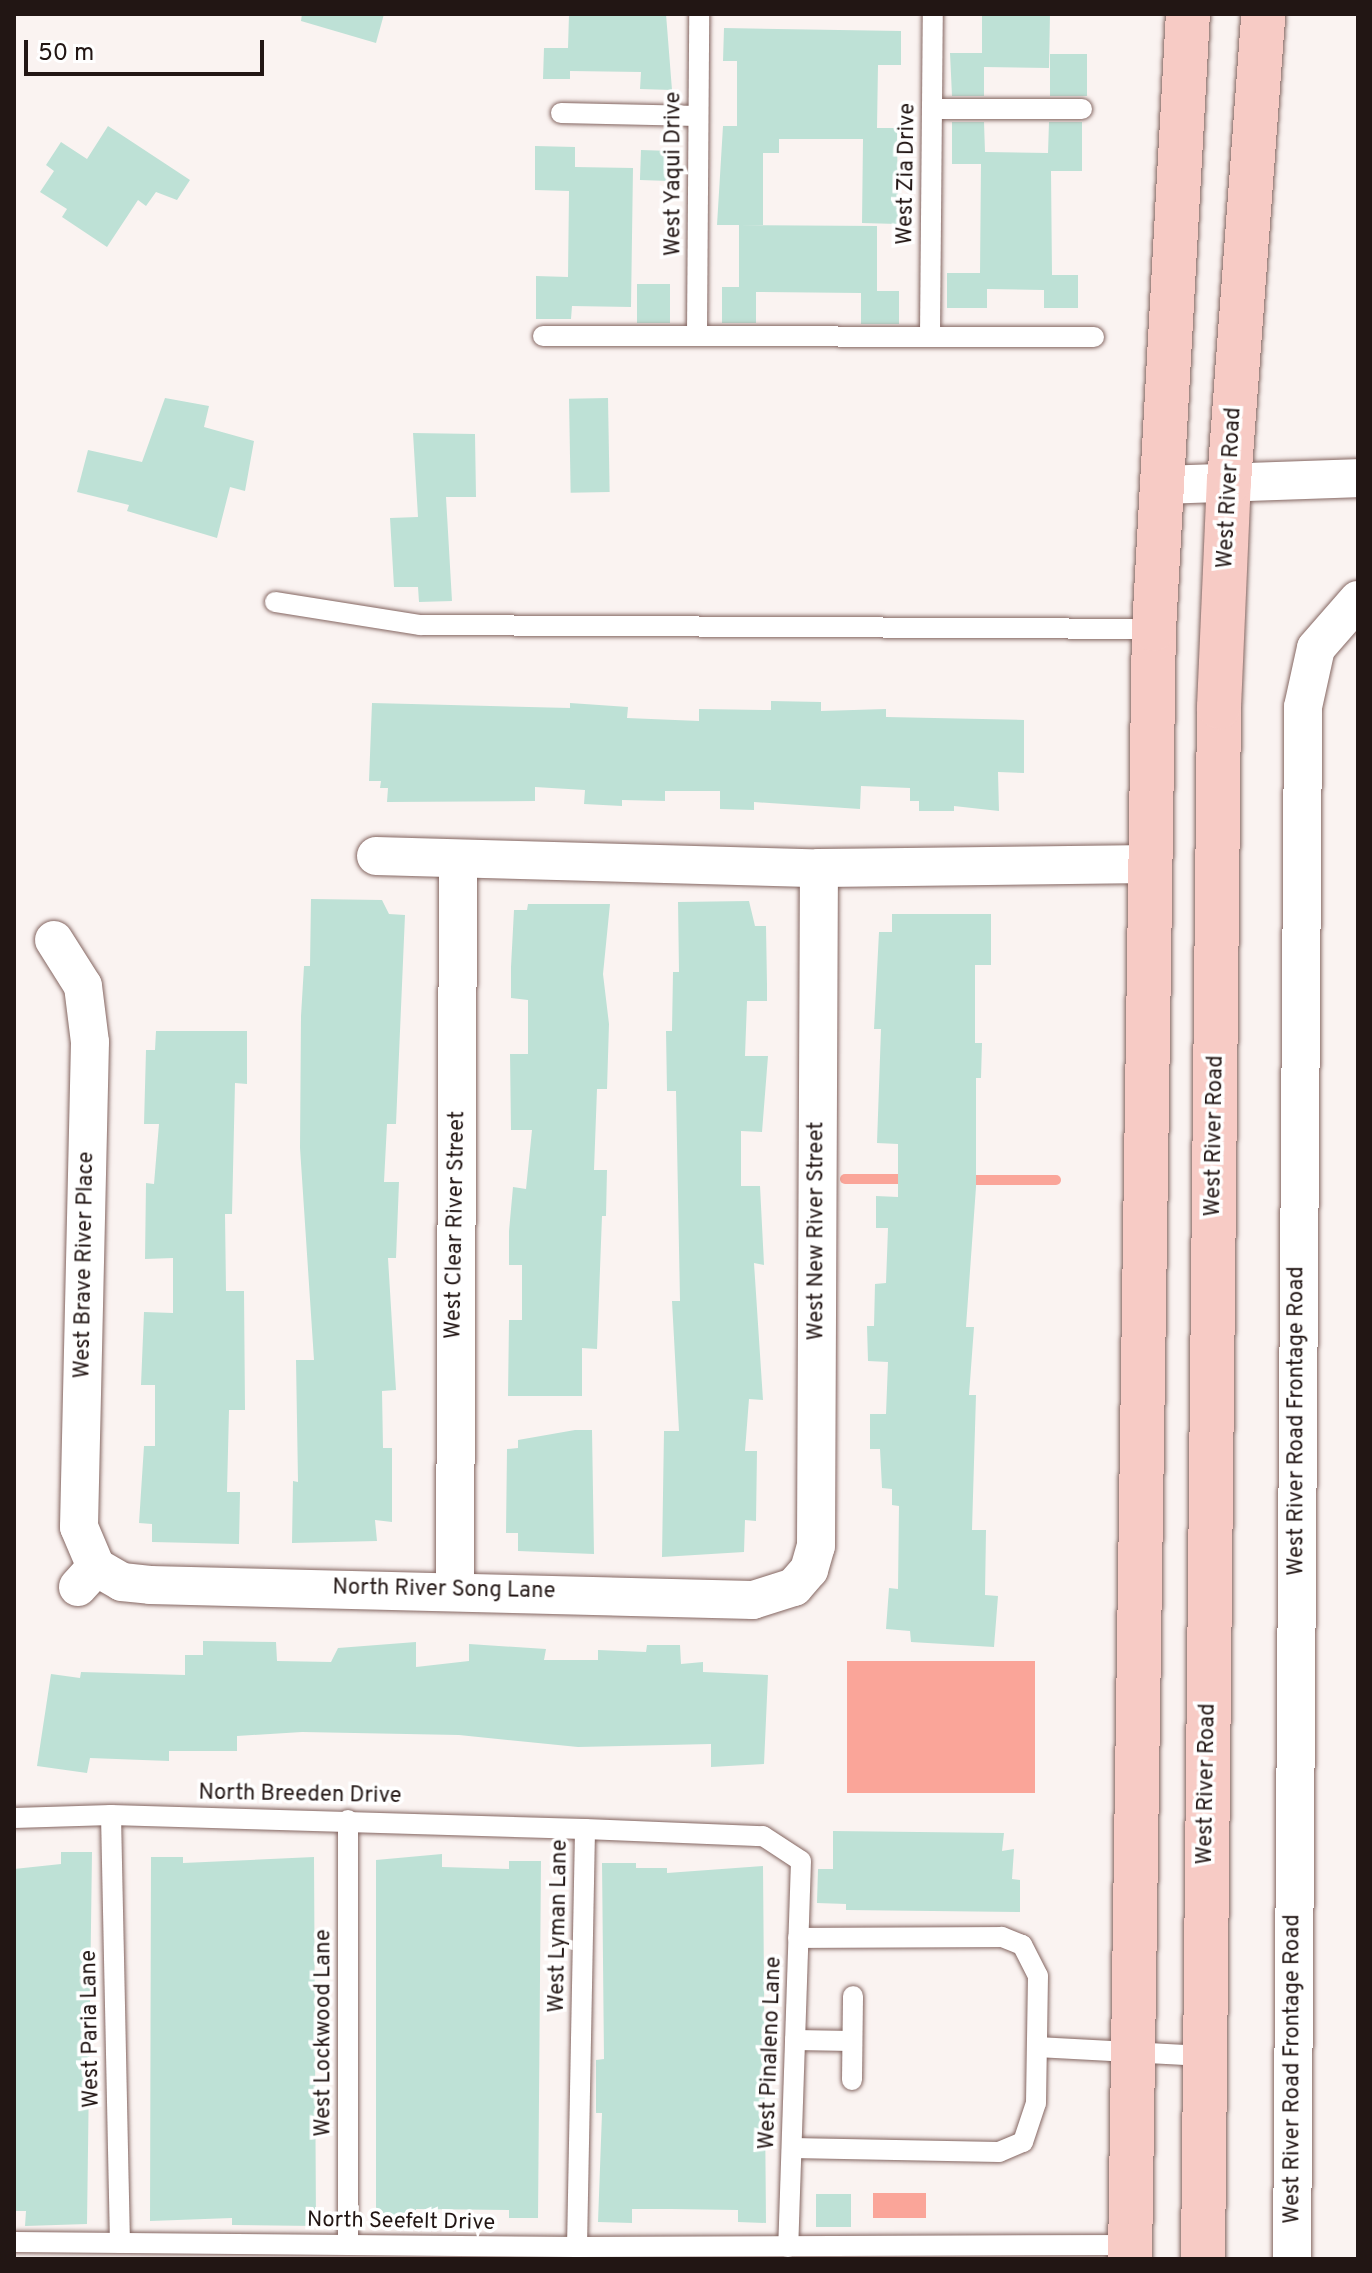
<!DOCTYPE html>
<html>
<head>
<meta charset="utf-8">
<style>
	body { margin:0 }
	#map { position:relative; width:1372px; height:2273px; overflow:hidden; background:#faf3f1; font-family:Overpass,sans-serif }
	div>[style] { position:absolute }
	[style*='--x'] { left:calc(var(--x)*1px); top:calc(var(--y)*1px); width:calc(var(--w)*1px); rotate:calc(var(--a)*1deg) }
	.water>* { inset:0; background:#faa599; transform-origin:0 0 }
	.stream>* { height:10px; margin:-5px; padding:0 5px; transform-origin:5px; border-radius:5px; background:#faa599 }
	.building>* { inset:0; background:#bee1d6; transform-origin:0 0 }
	.roads { filter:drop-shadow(0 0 2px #846661) drop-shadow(0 0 2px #846661) }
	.service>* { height:20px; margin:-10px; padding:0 10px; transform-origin:10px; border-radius:10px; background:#fff }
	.minor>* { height:38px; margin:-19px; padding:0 19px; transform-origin:19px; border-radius:19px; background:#fff }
	.primary>* { height:44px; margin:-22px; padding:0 22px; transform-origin:22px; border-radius:22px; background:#f7cbc5 }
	span { translate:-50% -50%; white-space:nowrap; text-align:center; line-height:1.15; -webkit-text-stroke:7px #fff; paint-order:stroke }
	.street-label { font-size:22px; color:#221614 }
	.frame { position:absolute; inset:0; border:16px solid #221614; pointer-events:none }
	.scale { position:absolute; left:24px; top:40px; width:240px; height:36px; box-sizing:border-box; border:4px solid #221614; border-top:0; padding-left:10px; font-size:24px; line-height:28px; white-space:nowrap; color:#221614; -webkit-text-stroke:6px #fff; paint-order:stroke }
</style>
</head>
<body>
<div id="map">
	<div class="water">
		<i style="left:1035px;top:1661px;width:132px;height:188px;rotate:90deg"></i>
		<i style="left:873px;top:2193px;width:53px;height:25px"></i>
	</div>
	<div class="stream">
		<i style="--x:845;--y:1179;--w:66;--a:0"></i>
		<i style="--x:963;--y:1180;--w:93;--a:0"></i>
	</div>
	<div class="building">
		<i style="clip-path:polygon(302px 14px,384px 14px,376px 43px,301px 21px)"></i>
		<i style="clip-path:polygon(569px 14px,666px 14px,672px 90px,640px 89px,641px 72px,570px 71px,570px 79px,543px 79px,544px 48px,568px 48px)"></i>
		<i style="clip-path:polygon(982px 14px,1050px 14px,1049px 68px,984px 67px,984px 96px,952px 96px,950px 53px,982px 53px)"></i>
		<i style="clip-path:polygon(724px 28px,901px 31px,901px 65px,878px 65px,877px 128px,897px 128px,898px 224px,862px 223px,863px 139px,779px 139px,779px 153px,763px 153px,763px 225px,717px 225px,723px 126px,737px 126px,737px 61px,723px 61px)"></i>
		<i style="left:1050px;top:54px;width:37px;height:42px"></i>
		<i style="clip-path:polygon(952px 122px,984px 122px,985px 152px,1048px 153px,1049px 122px,1082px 122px,1082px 171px,1051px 171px,1052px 275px,1078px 275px,1078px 308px,1044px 308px,1044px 290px,987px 289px,987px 308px,947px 308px,947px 273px,980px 273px,981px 164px,952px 164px)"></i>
		<i style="clip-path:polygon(108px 126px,190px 180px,177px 200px,156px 192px,146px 206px,138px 200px,107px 247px,62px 217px,67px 209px,40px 192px,54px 171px,46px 165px,61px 142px,87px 159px)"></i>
		<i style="clip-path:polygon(535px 146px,575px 147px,575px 167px,633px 168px,631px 307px,572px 306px,571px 319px,536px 319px,536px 276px,568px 277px,569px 191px,535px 190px)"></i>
		<i style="left:641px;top:150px;width:30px;height:30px;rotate:2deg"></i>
		<i style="clip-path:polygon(739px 225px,877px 226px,877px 291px,899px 291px,899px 324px,861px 324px,861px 293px,756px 292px,756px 323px,722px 323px,722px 287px,739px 287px)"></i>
		<i style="left:637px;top:284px;width:33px;height:39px"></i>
		<i style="clip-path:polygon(165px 398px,209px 406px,204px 427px,254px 441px,245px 491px,230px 487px,217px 538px,127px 511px,129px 505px,77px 492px,88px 450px,142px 462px)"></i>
		<i style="left:608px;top:398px;width:94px;height:39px;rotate:89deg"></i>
		<i style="clip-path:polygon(413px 433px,475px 434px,476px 497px,446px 497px,452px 601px,419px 602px,418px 587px,394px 587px,390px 518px,418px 517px)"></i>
		<i style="clip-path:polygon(771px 701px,821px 702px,821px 711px,886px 709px,886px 717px,1024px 720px,1024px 773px,998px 772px,999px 811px,954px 806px,954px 811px,919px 811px,919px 801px,910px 801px,910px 788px,861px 786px,860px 809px,754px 802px,754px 810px,720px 809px,720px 791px,665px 791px,665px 801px,622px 800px,622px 806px,584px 804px,585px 790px,535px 787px,535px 801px,387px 802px,388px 788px,380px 788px,381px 781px,369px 781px,372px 703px,570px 708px,570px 703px,628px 707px,627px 718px,699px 721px,699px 709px,771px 710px)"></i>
		<i style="clip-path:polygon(311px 899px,382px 900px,389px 914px,405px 915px,396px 1124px,387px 1124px,384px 1182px,399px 1182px,396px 1258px,388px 1258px,396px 1390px,382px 1391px,383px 1448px,392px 1448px,392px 1522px,375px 1520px,377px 1541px,292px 1543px,293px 1481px,298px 1482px,296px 1360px,314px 1360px,300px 1148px,301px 1016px,304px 966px,310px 966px)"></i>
		<i style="clip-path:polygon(749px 901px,755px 926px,766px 926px,767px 985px,767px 1001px,747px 1001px,745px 1056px,768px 1056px,762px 1132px,741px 1131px,741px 1186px,760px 1186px,764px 1265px,754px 1263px,763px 1400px,749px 1399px,745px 1451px,757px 1451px,756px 1521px,745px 1520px,744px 1552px,662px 1557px,664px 1431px,679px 1431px,672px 1301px,680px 1301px,676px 1091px,667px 1091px,666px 1031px,672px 1031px,673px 972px,679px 972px,678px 902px)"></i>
		<i style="clip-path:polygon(528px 904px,610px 904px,603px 974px,609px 1024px,607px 1089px,597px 1089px,594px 1170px,607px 1170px,606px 1216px,602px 1216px,597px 1349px,582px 1348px,582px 1396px,508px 1396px,509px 1320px,522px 1320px,522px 1265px,509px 1265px,509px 1231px,513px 1187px,526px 1189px,532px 1130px,511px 1130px,510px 1054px,528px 1054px,528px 1000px,511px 998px,511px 967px,514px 910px,527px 910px)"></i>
		<i style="clip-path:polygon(892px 914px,991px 914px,991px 965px,975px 965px,975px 1043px,982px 1043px,981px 1078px,976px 1078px,976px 1187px,966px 1327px,974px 1327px,969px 1395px,976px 1395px,972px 1530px,986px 1530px,985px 1595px,998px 1596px,994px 1647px,911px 1642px,910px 1631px,886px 1629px,889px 1588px,898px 1589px,899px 1506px,892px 1505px,892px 1489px,882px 1488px,880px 1449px,870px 1449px,870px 1414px,886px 1414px,888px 1362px,868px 1361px,867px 1326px,874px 1326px,875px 1284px,886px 1283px,888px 1228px,876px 1228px,876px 1196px,898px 1197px,898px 1144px,877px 1143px,881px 1029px,874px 1029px,879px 932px,892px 932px)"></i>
		<i style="clip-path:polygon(156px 1031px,247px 1031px,247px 1084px,235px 1083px,232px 1214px,225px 1214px,226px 1291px,244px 1291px,245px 1410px,229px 1410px,227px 1492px,240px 1492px,239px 1544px,152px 1542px,152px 1524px,139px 1523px,144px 1446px,155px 1446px,155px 1385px,141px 1385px,144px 1312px,173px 1313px,173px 1258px,145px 1259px,146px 1183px,154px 1184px,159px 1124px,144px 1124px,146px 1050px,155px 1050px)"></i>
		<i style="clip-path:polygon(575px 1430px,592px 1430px,594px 1554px,518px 1551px,518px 1533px,506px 1533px,507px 1449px,518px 1448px,518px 1440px)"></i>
		<i style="clip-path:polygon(203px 1641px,276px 1642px,277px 1661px,331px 1662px,338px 1648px,416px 1642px,416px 1667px,469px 1661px,469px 1644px,546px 1649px,544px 1660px,598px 1660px,598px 1650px,646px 1652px,647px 1645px,680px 1645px,681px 1664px,703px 1662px,703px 1672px,768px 1675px,764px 1764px,711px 1767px,711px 1744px,578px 1747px,459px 1735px,302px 1732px,237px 1736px,237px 1751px,169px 1751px,169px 1761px,90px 1758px,87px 1773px,37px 1766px,51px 1674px,80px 1678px,81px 1672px,185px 1675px,185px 1655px,203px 1655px)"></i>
		<i style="clip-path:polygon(833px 1831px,1004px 1833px,1002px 1851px,1014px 1849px,1012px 1879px,1020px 1880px,1020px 1912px,846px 1910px,846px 1904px,817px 1903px,818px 1869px,833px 1869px)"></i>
		<i style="clip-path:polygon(61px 1852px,92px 1852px,87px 2224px,25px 2226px,26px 2211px,14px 2211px,14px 1869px,61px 1864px)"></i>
		<i style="clip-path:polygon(442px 1854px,442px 1867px,509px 1869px,509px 1861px,541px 1861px,538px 2218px,509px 2218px,509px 2210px,416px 2209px,416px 2215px,376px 2215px,376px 1860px)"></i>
		<i style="clip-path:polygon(151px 1857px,183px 1857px,183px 1863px,314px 1857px,316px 2226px,232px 2225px,232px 2218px,150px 2221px)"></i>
		<i style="clip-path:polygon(602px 1863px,636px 1863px,636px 1868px,667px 1868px,667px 1873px,763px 1866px,766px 2223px,738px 2222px,738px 2210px,671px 2209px,632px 2209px,632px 2223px,598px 2222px,602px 2113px,596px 2113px,596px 2060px,604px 2059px)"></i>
		<i style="left:816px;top:2194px;width:35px;height:33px"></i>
	</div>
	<div class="roads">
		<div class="service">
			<i style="--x:932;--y:109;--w:150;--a:0"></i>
			<i style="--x:561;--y:113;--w:137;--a:1.3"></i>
			<i style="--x:930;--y:334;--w:320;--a:-89.5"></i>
			<i style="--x:697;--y:335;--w:321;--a:-89.6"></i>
			<i style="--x:543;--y:336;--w:551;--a:0.1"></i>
			<i style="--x:275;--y:602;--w:147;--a:9"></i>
			<i style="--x:420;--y:625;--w:734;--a:0.31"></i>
			<i style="--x:111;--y:1815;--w:428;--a:88.8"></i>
			<i style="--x:14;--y:1818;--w:97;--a:-1.8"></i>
			<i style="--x:111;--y:1815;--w:474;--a:1.7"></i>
			<i style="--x:348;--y:1820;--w:425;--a:90"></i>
			<i style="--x:795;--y:2040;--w:57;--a:1"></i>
			<i style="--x:1037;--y:2047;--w:167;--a:3.1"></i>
			<i style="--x:852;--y:2080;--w:84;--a:-89.3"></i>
			<i style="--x:792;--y:2148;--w:207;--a:1.1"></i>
			<i style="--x:999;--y:2152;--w:26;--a:-23"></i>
			<i style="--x:1023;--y:2142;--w:41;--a:-71.6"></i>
			<i style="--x:1036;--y:2103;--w:127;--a:-89.1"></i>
			<i style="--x:1038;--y:1976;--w:35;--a:-117"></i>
			<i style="--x:1022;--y:1945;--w:22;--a:-158"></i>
			<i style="--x:1002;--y:1937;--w:204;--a:179.7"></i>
			<i style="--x:14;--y:2242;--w:563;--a:0.51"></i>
			<i style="--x:577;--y:2247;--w:553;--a:-0.21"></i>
			<i style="--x:577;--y:2247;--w:418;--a:-88.9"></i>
			<i style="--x:585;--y:1829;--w:178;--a:2.3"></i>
			<i style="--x:763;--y:1836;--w:45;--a:33.3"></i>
			<i style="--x:801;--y:1861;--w:386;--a:91.9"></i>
		</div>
		<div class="minor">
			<i style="--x:1159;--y:485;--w:199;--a:-2"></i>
			<i style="--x:376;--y:856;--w:443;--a:1.6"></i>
			<i style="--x:819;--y:868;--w:332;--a:-0.7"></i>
			<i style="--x:54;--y:940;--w:54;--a:57.8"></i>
			<i style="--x:83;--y:986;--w:56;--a:82.9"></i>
			<i style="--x:90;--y:1042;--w:485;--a:91.3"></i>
			<i style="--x:79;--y:1527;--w:43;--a:67"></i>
			<i style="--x:96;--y:1567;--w:27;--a:132"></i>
			<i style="--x:96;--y:1567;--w:30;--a:30"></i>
			<i style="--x:122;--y:1582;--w:28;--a:6"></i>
			<i style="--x:150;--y:1585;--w:603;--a:1.42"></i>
			<i style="--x:753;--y:1600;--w:43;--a:-17.6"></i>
			<i style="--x:794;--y:1587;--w:23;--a:-49"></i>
			<i style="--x:809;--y:1570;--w:25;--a:-74"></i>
			<i style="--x:816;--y:1546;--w:678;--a:-89.75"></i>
			<i style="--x:455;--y:1589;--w:728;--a:-89.76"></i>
			<i style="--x:1292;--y:2259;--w:1552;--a:-89.59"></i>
			<i style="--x:1303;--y:707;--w:60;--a:-77.6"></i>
			<i style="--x:1316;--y:648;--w:64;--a:-48.8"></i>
		</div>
		<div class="primary">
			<i style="--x:1130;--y:2259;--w:1630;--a:-89.16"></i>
			<i style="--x:1154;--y:629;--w:616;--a:-86.84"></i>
			<i style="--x:1203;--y:2259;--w:1552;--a:-89.41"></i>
			<i style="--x:1219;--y:707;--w:225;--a:-87.5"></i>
			<i style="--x:1229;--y:482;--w:469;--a:-85.8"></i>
		</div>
	</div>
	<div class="street-label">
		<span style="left:674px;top:174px;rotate:-90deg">West Yaqui Drive</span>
		<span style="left:907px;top:174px;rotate:-89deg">West Zia Drive</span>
		<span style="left:1230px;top:488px;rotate:-87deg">West River Road</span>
		<span style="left:1215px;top:1136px;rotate:-89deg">West River Road</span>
		<span style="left:456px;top:1225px;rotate:-89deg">West Clear River Street</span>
		<span style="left:817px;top:1231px;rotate:-90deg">West New River Street</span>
		<span style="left:85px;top:1265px;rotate:-89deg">West Brave River Place</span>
		<span style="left:1297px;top:1421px;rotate:-90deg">West River Road Frontage Road</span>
		<span style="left:444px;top:1590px;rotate:1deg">North River Song Lane</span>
		<span style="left:1207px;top:1784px;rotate:-89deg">West River Road</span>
		<span style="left:300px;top:1795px;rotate:1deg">North Breeden Drive</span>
		<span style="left:559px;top:1926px;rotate:-89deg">West Lyman Lane</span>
		<span style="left:91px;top:2029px;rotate:-91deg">West Paria Lane</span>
		<span style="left:324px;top:2033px;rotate:-90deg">West Lockwood Lane</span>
		<span style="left:771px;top:2053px;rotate:-88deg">West Pinaleno Lane</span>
		<span style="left:1293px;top:2069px;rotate:-90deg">West River Road Frontage Road</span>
		<span style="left:401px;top:2222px;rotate:1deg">North Seefelt Drive</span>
	</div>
	<div class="frame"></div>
	<div class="scale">50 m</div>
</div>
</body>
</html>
